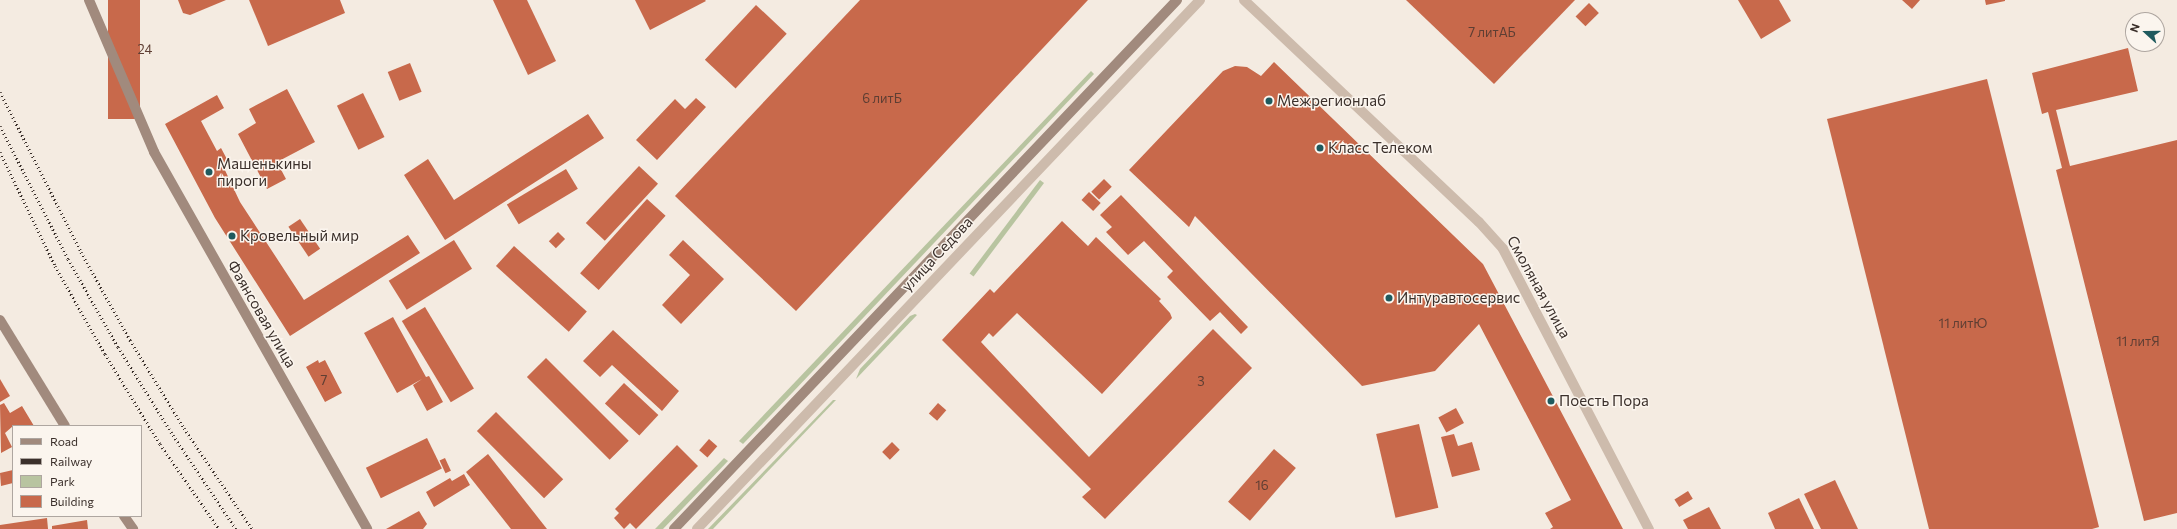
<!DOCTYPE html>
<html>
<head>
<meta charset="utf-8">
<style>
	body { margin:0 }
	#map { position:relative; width:2177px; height:529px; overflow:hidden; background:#f4ebe1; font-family:Commissioner,sans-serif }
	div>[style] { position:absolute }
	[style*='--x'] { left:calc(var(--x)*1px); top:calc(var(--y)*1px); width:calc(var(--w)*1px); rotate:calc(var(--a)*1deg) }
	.green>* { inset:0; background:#b8c4a0; transform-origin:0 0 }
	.building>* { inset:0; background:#c8694b; transform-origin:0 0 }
	.street>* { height:10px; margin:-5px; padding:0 5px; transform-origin:5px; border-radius:5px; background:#cdbbac }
	.secondary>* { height:10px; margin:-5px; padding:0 5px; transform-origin:5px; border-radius:5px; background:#a18a7d }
	.rail>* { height:3px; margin-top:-1.5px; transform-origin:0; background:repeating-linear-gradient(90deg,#3b302b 0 1px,transparent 0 4px) }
	.dots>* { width:11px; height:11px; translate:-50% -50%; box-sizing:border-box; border:2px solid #fbf5ee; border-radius:50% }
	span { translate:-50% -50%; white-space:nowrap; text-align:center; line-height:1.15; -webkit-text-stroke:3px #fbf5ee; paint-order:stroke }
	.number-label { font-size:13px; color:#5e3e33 }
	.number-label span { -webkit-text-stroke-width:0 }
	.poi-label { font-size:15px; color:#3b302b }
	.left { translate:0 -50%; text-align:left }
	.street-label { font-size:15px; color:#3b302b }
	.legend { position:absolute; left:12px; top:425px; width:130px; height:92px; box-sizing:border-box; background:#fbf5ee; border:1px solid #aea6a0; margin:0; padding:5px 7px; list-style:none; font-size:12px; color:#3b302b }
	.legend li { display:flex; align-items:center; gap:8px; height:20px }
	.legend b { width:20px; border:1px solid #aea6a0 }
	.north { position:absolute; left:2125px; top:12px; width:40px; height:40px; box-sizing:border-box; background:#fbf5ee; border:1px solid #aea6a0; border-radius:50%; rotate:291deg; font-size:11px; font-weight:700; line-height:16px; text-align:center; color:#3b302b }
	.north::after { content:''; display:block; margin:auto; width:14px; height:18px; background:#1f5a5e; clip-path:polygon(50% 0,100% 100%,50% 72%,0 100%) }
</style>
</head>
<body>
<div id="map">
	<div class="green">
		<i style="clip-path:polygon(1091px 71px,1094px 74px,793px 392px,743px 444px,739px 441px)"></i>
		<i style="left:1040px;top:180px;width:5px;height:117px;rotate:37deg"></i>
		<i style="clip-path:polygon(915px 314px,917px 315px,856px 379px,860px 369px,910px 316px)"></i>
		<i style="clip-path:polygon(833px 400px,836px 400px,713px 529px,708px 529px)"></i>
		<i style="clip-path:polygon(724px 458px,728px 461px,663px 529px,655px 529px)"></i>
	</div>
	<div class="building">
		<i style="left:108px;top:0;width:32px;height:119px"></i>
		<i style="clip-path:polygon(178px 0,226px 0,190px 15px,183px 13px)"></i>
		<i style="clip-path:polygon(249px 0,340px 0,345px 13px,268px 46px)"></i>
		<i style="clip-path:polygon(493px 0,527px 0,556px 61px,528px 75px)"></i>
		<i style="clip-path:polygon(635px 0,705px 0,706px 1px,650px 30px)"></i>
		<i style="clip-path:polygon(860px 0,1088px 0,796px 311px,675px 196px)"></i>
		<i style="clip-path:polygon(1406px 0,1575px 0,1494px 84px)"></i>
		<i style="clip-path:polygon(1738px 0,1779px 0,1791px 21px,1761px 39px)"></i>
		<i style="clip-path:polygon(1902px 0,1920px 0,1912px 9px)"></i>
		<i style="clip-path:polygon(1985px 0,2005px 0,2005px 1px,1986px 5px)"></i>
		<i style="left:1589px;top:3px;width:14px;height:19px;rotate:45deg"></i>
		<i style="left:756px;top:5px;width:42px;height:75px;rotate:43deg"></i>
		<i style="clip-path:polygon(2128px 48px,2138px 91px,2056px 110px,2070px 166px,2177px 140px,2177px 513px,2144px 521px,2056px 170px,2062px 168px,2048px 112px,2042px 114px,2032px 73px)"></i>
		<i style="clip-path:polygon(1274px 62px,1483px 264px,1623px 529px,1550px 529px,1553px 527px,1545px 513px,1571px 500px,1479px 324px,1435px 371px,1362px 386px,1195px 216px,1189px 227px,1129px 170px,1223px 71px,1235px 66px,1247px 67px,1261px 76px)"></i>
		<i style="left:410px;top:63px;width:31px;height:24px;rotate:68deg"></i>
		<i style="clip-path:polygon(1987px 79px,2099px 527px,2092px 529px,1929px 529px,1827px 119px)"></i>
		<i style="clip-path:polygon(287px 89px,315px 142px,277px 162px,286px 179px,267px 189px,238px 134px,256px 123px,249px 109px)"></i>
		<i style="left:363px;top:93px;width:49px;height:29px;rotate:64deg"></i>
		<i style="clip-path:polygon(217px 95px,224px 108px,201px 121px,217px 151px,221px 148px,229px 163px,223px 166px,240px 202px,304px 300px,408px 235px,420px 253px,290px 336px,215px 218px,165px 124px)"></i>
		<i style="clip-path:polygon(696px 98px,706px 107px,657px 160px,636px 140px,675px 99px,685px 109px)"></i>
		<i style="clip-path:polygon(588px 114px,604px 138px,445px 240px,404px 175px,428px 159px,454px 200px)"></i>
		<i style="left:639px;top:166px;width:26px;height:78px;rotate:43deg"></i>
		<i style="left:566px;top:169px;width:23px;height:69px;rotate:59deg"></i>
		<i style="left:1104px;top:179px;width:11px;height:18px;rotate:45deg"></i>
		<i style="left:1089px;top:192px;width:16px;height:11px;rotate:43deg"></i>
		<i style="clip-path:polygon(1121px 195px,1248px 327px,1241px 334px,1220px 312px,1210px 321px,1167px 277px,1173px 271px,1144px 241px,1128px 255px,1106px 232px,1112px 227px,1100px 215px)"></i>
		<i style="left:647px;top:199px;width:25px;height:100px;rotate:42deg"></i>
		<i style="left:300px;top:219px;width:36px;height:14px;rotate:56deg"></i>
		<i style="clip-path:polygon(1062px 221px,1088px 246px,1096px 237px,1161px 299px,1159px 301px,1170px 313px,1172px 318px,1102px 394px,1017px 313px,993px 337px,989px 333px,981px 342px,1089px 457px,1213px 329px,1252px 368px,1105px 519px,1082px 497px,1091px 489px,942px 340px,990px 289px,994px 293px)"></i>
		<i style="left:558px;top:232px;width:10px;height:13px;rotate:45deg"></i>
		<i style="left:454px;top:240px;width:34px;height:77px;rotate:58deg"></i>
		<i style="clip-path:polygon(683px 240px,724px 279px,681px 324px,662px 305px,690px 275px,669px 255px)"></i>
		<i style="left:514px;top:246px;width:98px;height:27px;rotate:42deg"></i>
		<i style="left:425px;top:307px;width:95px;height:27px;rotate:59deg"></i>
		<i style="clip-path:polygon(393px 317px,426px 377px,429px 376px,443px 402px,427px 411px,413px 385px,422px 379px,397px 393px,364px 333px)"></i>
		<i style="clip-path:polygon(613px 330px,679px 391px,662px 411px,612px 365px,600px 377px,583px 361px)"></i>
		<i style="left:546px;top:358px;width:117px;height:27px;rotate:45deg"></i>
		<i style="clip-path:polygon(318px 360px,319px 363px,325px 360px,342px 393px,325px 402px,306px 367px)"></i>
		<i style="clip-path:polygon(0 379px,10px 396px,0 402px)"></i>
		<i style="left:624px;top:383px;width:47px;height:28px;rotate:43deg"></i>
		<i style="clip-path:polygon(4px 403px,10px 413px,22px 406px,34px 426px,13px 426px,5px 433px,12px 447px,1px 453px,0 405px)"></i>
		<i style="left:938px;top:403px;width:11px;height:14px;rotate:41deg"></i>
		<i style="left:1456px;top:408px;width:17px;height:20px;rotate:62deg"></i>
		<i style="left:496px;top:412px;width:95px;height:27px;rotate:45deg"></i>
		<i style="left:1419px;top:424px;width:86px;height:44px;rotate:77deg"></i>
		<i style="clip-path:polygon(1454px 434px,1458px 446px,1472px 442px,1480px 470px,1452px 477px,1441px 437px)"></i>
		<i style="left:427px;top:438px;width:34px;height:68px;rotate:64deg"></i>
		<i style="left:709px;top:439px;width:11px;height:15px;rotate:41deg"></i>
		<i style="left:892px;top:442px;width:11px;height:14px;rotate:45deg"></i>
		<i style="clip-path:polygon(677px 445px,698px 466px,636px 529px,630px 523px,624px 529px,614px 518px,619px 513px,615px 509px)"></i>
		<i style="left:1274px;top:449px;width:29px;height:70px;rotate:41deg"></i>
		<i style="clip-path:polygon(488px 454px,547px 529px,511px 529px,466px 472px)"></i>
		<i style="left:445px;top:458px;width:14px;height:6px;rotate:65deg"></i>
		<i style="clip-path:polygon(13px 470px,13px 483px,1px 486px,0 473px)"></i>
		<i style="clip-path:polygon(464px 474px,470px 485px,434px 507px,426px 492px,450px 478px,452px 481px)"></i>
		<i style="clip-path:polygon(1835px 480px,1858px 529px,1821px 529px,1804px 494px)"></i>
		<i style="left:1688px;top:491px;width:9px;height:16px;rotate:58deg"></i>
		<i style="clip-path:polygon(1799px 498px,1814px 529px,1775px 529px,1768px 513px)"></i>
		<i style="clip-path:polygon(1709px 507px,1721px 529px,1688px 529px,1683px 520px)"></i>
		<i style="clip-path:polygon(419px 511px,427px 524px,423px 529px,386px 529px)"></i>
		<i style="clip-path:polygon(47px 518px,48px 529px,0 529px,0 525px)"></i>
		<i style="clip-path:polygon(87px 520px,88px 529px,52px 529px,52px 526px)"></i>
	</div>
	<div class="street">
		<i style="--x:1244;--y:0;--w:323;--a:43.4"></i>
		<i style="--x:1479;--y:222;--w:36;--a:48"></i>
		<i style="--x:1503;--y:249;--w:316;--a:62.5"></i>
		<i style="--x:697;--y:529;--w:730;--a:-46.44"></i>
	</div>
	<div class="secondary">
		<i style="--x:89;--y:0;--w:165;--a:66.8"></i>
		<i style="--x:154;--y:152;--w:433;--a:60.5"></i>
		<i style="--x:0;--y:320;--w:124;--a:58.5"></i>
		<i style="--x:124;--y:516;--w:16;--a:55"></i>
		<i style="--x:674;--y:529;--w:730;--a:-46.44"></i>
	</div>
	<div class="rail">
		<i style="--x:0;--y:92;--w:179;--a:63.1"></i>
		<i style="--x:81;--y:252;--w:101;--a:60.9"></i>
		<i style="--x:130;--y:340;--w:103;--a:58.5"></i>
		<i style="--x:184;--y:428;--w:122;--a:56"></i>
		<i style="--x:0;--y:126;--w:149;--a:62.9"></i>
		<i style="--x:68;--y:259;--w:101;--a:60.4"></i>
		<i style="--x:118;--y:347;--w:104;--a:58"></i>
		<i style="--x:173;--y:435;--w:113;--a:56.2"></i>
		<i style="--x:0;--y:152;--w:127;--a:64.2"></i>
		<i style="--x:55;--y:266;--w:101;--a:60.4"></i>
		<i style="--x:105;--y:354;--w:105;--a:58.6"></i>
		<i style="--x:160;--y:444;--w:103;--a:55.2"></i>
	</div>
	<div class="dots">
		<i style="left:1269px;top:101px;background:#1f5a5e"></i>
		<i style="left:1320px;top:148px;background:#1f5a5e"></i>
		<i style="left:209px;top:172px;background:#1f5a5e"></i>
		<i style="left:232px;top:236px;background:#1f5a5e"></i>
		<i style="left:1389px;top:298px;background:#1f5a5e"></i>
		<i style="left:1551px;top:401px;background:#1f5a5e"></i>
	</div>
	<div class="number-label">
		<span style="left:1492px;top:32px">7 литАБ</span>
		<span style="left:145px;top:49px">24</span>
		<span style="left:882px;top:98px">6 литБ</span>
		<span style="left:1963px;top:323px">11 литЮ</span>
		<span style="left:2138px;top:341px">11 литЯ</span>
		<span style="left:324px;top:380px">7</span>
		<span style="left:1201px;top:381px">3</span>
		<span style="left:1262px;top:485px">16</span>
	</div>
	<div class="poi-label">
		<span class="left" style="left:1277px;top:101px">Межрегионлаб</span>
		<span class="left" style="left:1328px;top:148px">Класс Телеком</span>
		<span class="left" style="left:217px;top:172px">Машенькины<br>пироги</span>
		<span class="left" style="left:240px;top:236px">Кровельный мир</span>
		<span class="left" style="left:1397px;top:298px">Интуравтосервис</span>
		<span class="left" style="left:1559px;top:401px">Поесть Пора</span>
	</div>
	<div class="street-label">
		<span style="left:937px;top:254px;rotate:-47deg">улица Седова</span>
		<span style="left:1539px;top:287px;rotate:61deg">Смоляная улица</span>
		<span style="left:262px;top:314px;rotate:60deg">Фаянсовая улица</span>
	</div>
	<ul class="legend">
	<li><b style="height:5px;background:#a18a7d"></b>Road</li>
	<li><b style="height:5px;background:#3b302b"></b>Railway</li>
	<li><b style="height:11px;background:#b8c4a0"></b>Park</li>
	<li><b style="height:11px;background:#c8694b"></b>Building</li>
	</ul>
	<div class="north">N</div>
</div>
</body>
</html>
